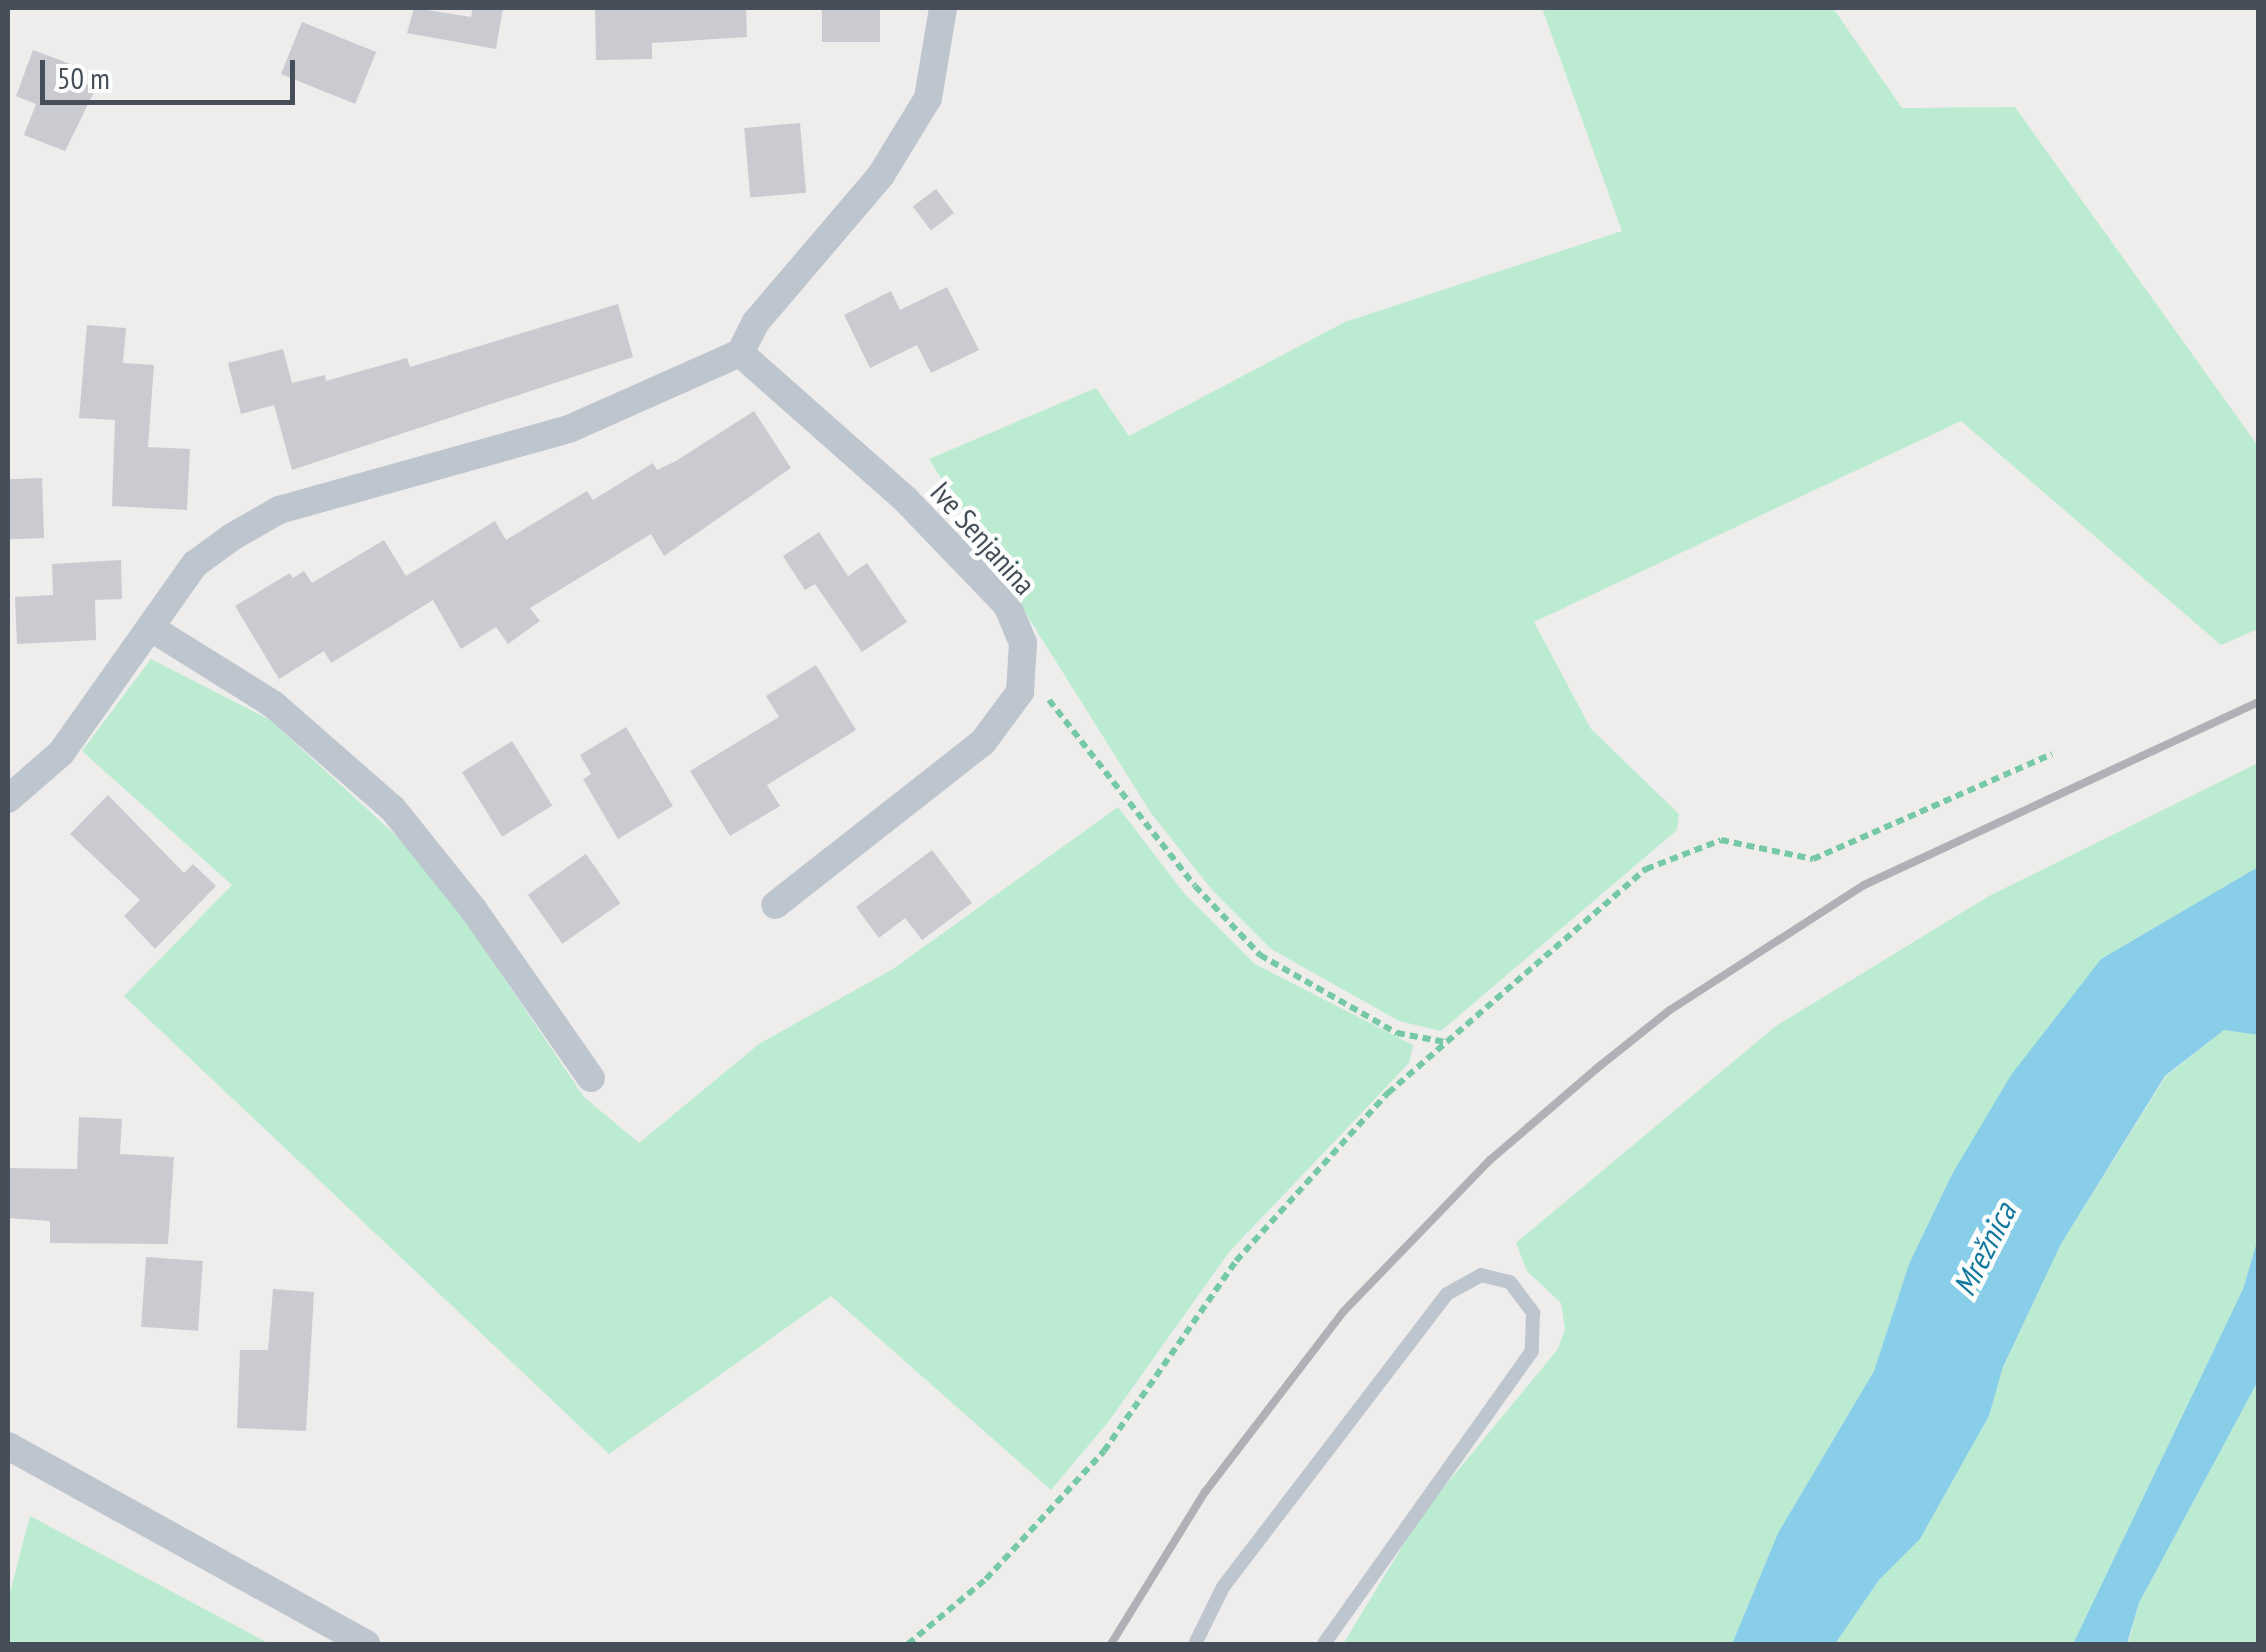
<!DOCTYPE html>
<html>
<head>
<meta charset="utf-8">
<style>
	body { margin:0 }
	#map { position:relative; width:2266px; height:1652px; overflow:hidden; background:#efecec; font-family:"PT Sans Narrow",sans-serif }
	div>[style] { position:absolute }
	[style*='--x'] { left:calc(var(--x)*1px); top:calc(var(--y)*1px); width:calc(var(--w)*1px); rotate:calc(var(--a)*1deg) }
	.green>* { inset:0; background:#bbecd2 }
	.water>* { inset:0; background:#89cee8 }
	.building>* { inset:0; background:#c9cbd1; transform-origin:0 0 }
	.path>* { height:6px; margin-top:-3px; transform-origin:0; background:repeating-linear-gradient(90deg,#75c9a5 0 8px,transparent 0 13px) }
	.service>* { height:14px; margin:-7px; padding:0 7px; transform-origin:7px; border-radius:7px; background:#bdc6ce }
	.minor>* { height:28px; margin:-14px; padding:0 14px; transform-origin:14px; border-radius:14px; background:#bdc6ce }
	.rail>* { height:8px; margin:-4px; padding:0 4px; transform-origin:4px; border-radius:4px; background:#afb1b7 }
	span { translate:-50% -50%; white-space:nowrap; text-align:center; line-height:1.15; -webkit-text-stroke:9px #fff; paint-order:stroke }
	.street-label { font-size:30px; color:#454e59 }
	.water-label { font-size:32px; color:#1178a0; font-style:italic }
	.frame { position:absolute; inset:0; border:10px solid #454e59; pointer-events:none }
	.scale { position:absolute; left:40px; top:60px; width:255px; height:45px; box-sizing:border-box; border:5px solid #454e59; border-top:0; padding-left:12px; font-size:30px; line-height:35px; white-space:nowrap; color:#454e59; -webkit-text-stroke:8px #fff; paint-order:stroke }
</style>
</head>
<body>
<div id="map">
	<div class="green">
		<i style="clip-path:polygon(1542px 8px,1833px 8px,1902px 108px,2015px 107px,2258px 446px,2258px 629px,2221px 645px,1961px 421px,1534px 622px,1591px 729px,1679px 814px,1677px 830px,1441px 1031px,1399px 1021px,1271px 949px,1213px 891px,1151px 813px,929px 459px,1096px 388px,1129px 436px,1345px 322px,1622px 231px)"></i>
		<i style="clip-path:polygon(151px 659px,270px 720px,427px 864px,584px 1097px,639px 1143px,759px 1044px,893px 969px,1118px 807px,1184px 893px,1255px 964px,1413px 1045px,1409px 1063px,1229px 1252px,1109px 1421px,1051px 1490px,831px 1296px,609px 1454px,124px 996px,232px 885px,82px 751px)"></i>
		<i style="clip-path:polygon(2258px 763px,2258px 867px,2101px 959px,1951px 1176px,1909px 1264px,1874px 1371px,1778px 1533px,1732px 1644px,1343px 1644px,1422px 1514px,1558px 1349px,1565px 1329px,1561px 1303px,1527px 1271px,1516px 1243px,1776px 1026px,1989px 896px)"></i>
		<i style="clip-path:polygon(2224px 1030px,2258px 1035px,2258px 1238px,2243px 1289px,2073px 1644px,1835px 1644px,1879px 1580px,1920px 1539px,1989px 1416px,2003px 1367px,2061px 1244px,2166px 1076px)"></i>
		<i style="clip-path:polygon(2258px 1381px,2258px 1644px,2128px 1644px,2139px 1603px)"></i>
		<i style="clip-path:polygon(30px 1516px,270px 1644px,8px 1644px,8px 1600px)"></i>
	</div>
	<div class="water">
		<i style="clip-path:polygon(2258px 867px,2258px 1035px,2224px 1030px,2165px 1076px,2061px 1244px,2003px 1367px,1989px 1416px,1920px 1539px,1879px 1580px,1835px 1644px,1732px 1644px,1778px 1533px,1874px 1371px,1909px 1264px,1951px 1176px,2011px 1075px,2101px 959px)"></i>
		<i style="clip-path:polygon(2258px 1238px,2258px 1381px,2139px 1603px,2127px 1644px,2073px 1644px,2243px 1289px)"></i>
	</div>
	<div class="building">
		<i style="clip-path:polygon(414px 8px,471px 17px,473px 8px,503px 8px,496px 49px,407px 33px)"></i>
		<i style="clip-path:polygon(595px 8px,746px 8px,747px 37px,652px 43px,652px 59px,596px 60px)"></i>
		<i style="left:822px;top:8px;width:58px;height:34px"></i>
		<i style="left:302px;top:22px;width:80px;height:56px;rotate:22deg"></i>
		<i style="clip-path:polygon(33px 50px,81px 68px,76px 80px,96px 88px,65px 151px,24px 135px,36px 104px,16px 96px)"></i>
		<i style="left:800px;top:123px;width:70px;height:56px;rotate:85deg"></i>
		<i style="left:936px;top:189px;width:30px;height:29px;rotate:53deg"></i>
		<i style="clip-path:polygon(947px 287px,979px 350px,931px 373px,917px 345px,870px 368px,844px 315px,891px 291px,900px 310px)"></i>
		<i style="clip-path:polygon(618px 304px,633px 357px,292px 470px,274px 405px,241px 414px,228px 363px,283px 349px,292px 383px,325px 375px,326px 381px,407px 358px,410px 367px)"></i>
		<i style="clip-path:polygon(87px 325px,126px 328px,123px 363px,154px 365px,148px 447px,190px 449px,187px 510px,112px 506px,115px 420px,79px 418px)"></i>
		<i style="clip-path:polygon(754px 411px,791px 468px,664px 556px,651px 534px,530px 608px,540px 621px,508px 644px,496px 627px,461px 649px,433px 600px,331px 663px,324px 651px,279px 679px,235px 606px,290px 573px,293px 578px,304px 571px,312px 583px,384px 540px,406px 576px,495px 521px,506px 540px,587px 491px,593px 500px,653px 463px,657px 470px,676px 461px)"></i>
		<i style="left:42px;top:478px;width:60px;height:34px;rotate:88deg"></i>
		<i style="clip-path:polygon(819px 532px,848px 576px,867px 563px,907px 622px,862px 652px,815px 584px,805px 590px,783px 556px)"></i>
		<i style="clip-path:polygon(121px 560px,122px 599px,95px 600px,96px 640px,17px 644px,15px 597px,53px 595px,52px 564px)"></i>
		<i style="clip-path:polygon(816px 665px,856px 730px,767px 785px,780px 806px,730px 836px,690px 771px,779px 717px,766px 696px)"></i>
		<i style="clip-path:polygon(626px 727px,673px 806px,618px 839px,583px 779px,591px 774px,580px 755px)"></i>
		<i style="left:512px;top:741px;width:76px;height:59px;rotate:58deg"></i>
		<i style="clip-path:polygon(108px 795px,184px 873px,193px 864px,216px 886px,155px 949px,124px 916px,140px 900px,70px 834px)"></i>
		<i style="clip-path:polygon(932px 850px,972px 903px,922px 940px,905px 918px,879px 938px,856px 907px)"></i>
		<i style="left:586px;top:854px;width:60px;height:71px;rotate:55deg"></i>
		<i style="clip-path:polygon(79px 1117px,122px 1119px,120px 1154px,174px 1157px,168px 1244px,50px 1243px,50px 1221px,8px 1218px,8px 1168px,77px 1169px)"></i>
		<i style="left:146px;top:1257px;width:57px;height:70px;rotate:4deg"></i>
		<i style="clip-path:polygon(273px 1289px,314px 1292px,306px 1431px,237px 1428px,240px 1350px,268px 1350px)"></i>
	</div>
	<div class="path">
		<i style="--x:1049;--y:700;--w:236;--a:51.9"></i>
		<i style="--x:1195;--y:886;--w:95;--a:46.7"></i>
		<i style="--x:1260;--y:955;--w:158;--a:29.7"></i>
		<i style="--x:1397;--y:1033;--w:49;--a:10.6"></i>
		<i style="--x:908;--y:1644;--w:102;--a:-39.8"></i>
		<i style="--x:986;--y:1579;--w:174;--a:-47.3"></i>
		<i style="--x:1104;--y:1451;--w:231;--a:-55.2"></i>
		<i style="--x:1236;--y:1261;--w:227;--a:-47.9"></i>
		<i style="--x:1388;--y:1093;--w:342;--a:-41"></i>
		<i style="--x:1646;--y:869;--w:80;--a:-21.1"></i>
		<i style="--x:1721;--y:840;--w:94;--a:11.7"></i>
		<i style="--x:1813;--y:859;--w:261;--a:-23.7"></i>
	</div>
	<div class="service">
		<i style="--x:1195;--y:1644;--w:64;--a:-63.8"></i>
		<i style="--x:1223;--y:1587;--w:369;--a:-52.6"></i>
		<i style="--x:1447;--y:1294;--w:39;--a:-29"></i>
		<i style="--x:1481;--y:1275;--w:30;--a:14"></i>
		<i style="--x:1510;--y:1282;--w:39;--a:53"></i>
		<i style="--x:1533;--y:1313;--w:38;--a:92"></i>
		<i style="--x:1532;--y:1351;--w:359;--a:125.4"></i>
	</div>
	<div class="minor">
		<i style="--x:740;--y:353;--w:222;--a:41.5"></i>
		<i style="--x:906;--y:500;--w:146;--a:46.1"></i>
		<i style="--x:1007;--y:605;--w:41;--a:67.2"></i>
		<i style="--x:1023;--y:643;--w:49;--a:93.5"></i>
		<i style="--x:1020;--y:692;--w:62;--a:126.5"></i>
		<i style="--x:983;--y:742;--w:264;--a:141.9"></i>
		<i style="--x:151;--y:628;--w:145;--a:32"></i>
		<i style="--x:274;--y:705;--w:158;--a:41.2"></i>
		<i style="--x:393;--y:809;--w:128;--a:51.3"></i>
		<i style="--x:473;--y:909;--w:206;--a:55.1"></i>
		<i style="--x:8;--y:799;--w:70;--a:-41"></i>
		<i style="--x:61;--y:753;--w:232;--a:-54.7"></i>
		<i style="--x:195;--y:564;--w:46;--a:-36.1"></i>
		<i style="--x:232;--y:537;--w:54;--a:-29.9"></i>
		<i style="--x:279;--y:510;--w:301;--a:-15.6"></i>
		<i style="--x:569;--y:429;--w:187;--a:-24"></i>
		<i style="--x:740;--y:353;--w:35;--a:-63"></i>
		<i style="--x:756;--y:322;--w:193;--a:-49.6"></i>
		<i style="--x:881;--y:175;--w:90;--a:-58.6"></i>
		<i style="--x:928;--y:98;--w:91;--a:-80.5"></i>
		<i style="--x:8;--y:1446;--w:409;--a:28.9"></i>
	</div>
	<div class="rail">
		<i style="--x:1111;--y:1644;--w:179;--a:-58.3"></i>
		<i style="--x:1205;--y:1492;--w:228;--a:-52.5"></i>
		<i style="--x:1344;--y:1311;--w:210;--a:-46"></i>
		<i style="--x:1490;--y:1160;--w:140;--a:-40.6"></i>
		<i style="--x:1596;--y:1069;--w:95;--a:-38.6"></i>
		<i style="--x:1670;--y:1010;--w:231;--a:-32.8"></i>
		<i style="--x:1864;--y:885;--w:434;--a:-24.9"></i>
	</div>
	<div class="street-label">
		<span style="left:983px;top:538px;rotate:48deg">Ive Senjanina</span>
	</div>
	<div class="water-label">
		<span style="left:1984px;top:1249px;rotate:-63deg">Mrežnica</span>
	</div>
	<div class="frame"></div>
	<div class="scale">50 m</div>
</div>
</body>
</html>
